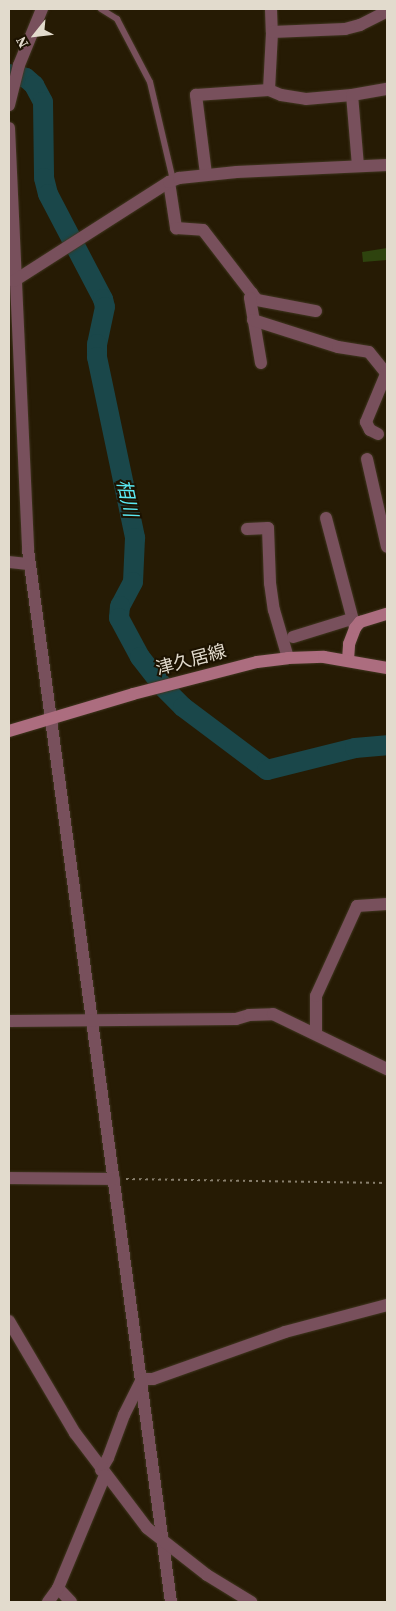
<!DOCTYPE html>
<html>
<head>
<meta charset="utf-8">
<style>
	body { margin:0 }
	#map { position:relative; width:396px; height:1611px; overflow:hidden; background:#261b04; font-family:"Source Serif 4","Noto Sans JP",serif }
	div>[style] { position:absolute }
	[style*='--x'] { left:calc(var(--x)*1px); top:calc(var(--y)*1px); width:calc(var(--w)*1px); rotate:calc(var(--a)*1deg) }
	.green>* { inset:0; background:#2e430e }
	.river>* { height:20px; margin:-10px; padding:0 10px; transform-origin:10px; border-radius:10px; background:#1a474a }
	.path>* { height:2px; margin-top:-1px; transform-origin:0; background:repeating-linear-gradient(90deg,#887f6d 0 2.5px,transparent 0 6.5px) }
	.roads { filter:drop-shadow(0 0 1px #403620) drop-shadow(0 0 1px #403620) }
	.lane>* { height:6px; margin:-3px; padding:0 3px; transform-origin:3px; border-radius:3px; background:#78505c }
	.street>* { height:12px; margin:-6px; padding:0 6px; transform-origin:6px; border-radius:6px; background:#78505c }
	.secondary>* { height:12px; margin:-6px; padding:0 6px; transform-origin:6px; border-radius:6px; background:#ac6d7f }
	span { translate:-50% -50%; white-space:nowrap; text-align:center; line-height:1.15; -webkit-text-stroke:4px #1c1200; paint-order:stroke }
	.street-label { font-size:18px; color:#e2dbcd }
	.water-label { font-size:19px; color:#5beaf3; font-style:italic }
	.frame { position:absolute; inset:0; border:10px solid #e2dbcd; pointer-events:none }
	.north { position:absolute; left:10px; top:10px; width:50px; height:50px; -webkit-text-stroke:4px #1c1200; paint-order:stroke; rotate:241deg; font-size:14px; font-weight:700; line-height:20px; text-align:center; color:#e2dbcd }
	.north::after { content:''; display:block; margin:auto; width:18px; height:22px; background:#e2dbcd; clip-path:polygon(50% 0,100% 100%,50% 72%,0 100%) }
</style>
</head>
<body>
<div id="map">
	<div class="green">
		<i style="clip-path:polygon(387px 248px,387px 260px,363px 262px,362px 252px)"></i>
	</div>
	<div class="river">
		<i style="--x:9;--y:74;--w:17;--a:13"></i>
		<i style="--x:26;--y:78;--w:11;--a:41"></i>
		<i style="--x:34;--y:85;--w:19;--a:62"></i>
		<i style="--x:43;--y:102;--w:76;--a:89.2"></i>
		<i style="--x:44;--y:178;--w:16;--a:76"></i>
		<i style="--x:48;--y:194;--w:119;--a:62.4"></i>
		<i style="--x:103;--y:299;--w:8;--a:76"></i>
		<i style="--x:105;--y:307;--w:38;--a:102"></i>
		<i style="--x:97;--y:344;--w:13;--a:90"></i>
		<i style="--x:97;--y:357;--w:185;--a:78.1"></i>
		<i style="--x:135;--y:538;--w:44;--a:92.6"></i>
		<i style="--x:133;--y:582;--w:27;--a:118"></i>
		<i style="--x:120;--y:606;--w:12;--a:95"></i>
		<i style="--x:119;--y:618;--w:44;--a:61.7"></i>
		<i style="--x:140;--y:657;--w:39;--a:52"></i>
		<i style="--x:164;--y:688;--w:27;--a:45"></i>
		<i style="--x:183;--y:707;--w:105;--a:36.9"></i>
		<i style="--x:267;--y:770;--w:91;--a:-14"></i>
		<i style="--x:355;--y:748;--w:32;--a:-5"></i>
	</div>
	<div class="path">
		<i style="--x:126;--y:1179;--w:261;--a:0.9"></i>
	</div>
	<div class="roads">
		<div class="lane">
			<i style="--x:101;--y:9;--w:19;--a:32"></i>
			<i style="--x:117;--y:19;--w:71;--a:62.4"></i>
			<i style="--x:150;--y:82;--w:101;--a:76.8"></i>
		</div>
		<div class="street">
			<i style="--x:271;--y:9;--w:23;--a:88"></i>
			<i style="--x:269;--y:90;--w:13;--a:23"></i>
			<i style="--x:281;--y:95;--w:25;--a:9"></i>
			<i style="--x:306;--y:99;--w:46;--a:-5"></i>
			<i style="--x:9;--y:105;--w:41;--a:-76"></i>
			<i style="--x:19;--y:65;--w:61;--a:-67.7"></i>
			<i style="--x:9;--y:128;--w:422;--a:87.4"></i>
			<i style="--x:28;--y:550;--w:1062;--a:82.26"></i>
			<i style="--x:358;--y:166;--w:71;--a:-94.8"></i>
			<i style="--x:352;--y:95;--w:36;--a:-10"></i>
			<i style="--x:206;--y:174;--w:80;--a:-97.2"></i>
			<i style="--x:196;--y:95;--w:73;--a:-3.9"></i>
			<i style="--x:269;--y:90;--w:58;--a:-87"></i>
			<i style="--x:272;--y:32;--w:73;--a:-2.4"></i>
			<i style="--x:345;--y:29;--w:16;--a:-15"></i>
			<i style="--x:360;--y:25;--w:28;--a:-27"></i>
			<i style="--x:385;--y:12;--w:4;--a:-124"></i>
			<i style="--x:169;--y:182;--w:47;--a:81.3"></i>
			<i style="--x:176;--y:228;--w:27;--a:4"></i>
			<i style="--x:203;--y:230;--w:88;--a:52.4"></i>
			<i style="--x:257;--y:300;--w:60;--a:10.6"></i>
			<i style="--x:14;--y:281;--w:184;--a:-32.6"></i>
			<i style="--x:169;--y:182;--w:11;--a:-22"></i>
			<i style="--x:179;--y:178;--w:58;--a:-5.9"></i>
			<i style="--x:237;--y:172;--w:150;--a:-2.7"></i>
			<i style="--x:252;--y:293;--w:5;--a:112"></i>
			<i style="--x:250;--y:298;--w:66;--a:80.4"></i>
			<i style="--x:253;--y:320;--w:89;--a:17.6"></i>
			<i style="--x:338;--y:347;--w:31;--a:9"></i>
			<i style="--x:369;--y:352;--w:28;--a:51"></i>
			<i style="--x:378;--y:434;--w:9;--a:-153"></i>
			<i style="--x:370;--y:430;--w:9;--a:-117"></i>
			<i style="--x:366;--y:422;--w:52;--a:-67.4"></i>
			<i style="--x:367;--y:459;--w:90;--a:77.2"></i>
			<i style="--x:326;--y:518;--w:114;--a:75.2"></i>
			<i style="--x:247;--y:529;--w:21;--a:-3"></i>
			<i style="--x:268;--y:528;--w:55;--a:87.9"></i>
			<i style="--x:270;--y:583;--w:27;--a:82"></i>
			<i style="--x:274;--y:610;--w:50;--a:73.7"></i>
			<i style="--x:9;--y:562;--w:20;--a:6"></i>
			<i style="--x:293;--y:637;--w:61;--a:-17.2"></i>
			<i style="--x:9;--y:1021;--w:227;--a:-0.5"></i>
			<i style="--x:236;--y:1019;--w:14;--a:-17"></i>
			<i style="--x:249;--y:1015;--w:24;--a:-2"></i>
			<i style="--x:273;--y:1014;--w:127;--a:25.8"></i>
			<i style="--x:316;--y:1034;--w:38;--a:-90"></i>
			<i style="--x:316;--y:996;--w:99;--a:-65.5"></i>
			<i style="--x:357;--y:906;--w:30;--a:-4"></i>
			<i style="--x:9;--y:1178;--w:105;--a:0.5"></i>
			<i style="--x:9;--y:1321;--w:130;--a:59.5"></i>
			<i style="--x:75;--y:1433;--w:119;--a:52.8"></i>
			<i style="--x:147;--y:1528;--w:76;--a:38.1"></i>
			<i style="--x:207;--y:1575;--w:52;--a:31.5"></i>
			<i style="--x:142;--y:1379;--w:11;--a:0"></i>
			<i style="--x:153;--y:1379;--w:140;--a:-19.6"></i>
			<i style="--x:285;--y:1332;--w:106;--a:-14.8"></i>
			<i style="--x:101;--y:1470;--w:14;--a:-60"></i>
			<i style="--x:108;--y:1458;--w:46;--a:-69.6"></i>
			<i style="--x:124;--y:1415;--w:40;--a:-63.4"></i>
			<i style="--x:58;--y:1588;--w:19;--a:47"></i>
			<i style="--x:48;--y:1602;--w:17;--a:-54"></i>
			<i style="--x:58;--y:1588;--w:122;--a:-67.4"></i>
		</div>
		<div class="secondary">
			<i style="--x:348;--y:660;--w:16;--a:-86"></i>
			<i style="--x:349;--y:644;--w:17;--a:-69"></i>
			<i style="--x:355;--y:628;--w:8;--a:-50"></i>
			<i style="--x:360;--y:622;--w:28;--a:-17"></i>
			<i style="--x:9;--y:731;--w:129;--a:-16.6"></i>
			<i style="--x:133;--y:694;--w:128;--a:-14.5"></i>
			<i style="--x:257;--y:662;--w:31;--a:-7"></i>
			<i style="--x:288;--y:658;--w:36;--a:-2"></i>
			<i style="--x:324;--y:657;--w:64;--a:9.9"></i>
		</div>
	</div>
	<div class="street-label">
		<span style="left:191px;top:660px;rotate:-15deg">津久居線</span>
	</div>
	<div class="water-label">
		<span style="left:127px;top:498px;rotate:78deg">相川</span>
	</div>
	<div class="frame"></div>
	<div class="north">N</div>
</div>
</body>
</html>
